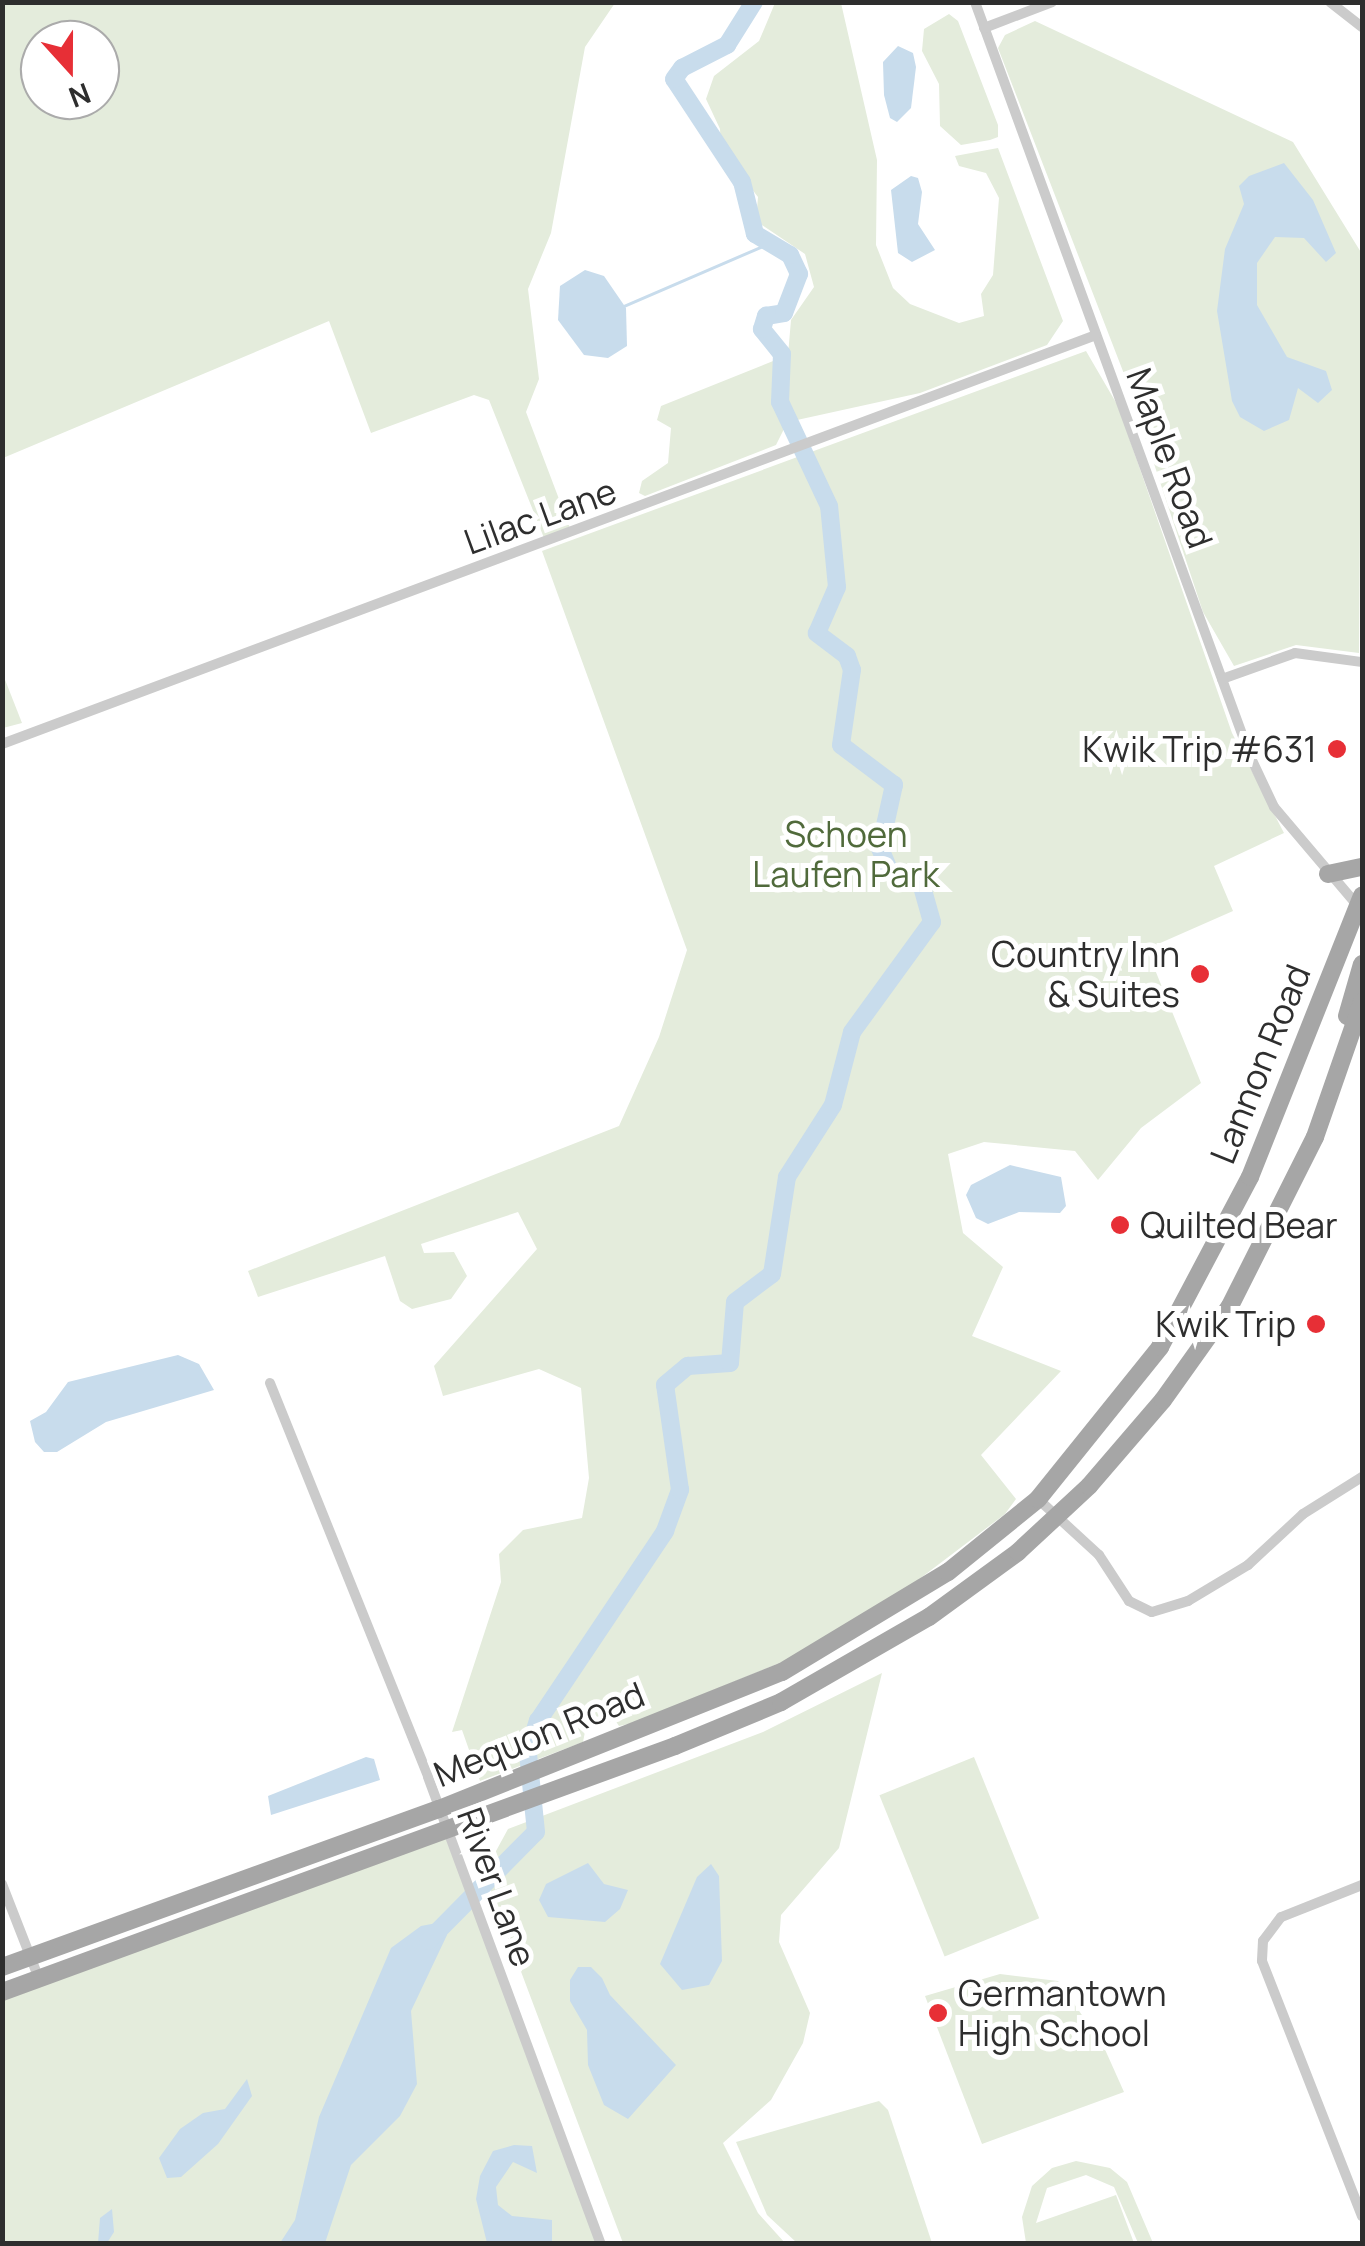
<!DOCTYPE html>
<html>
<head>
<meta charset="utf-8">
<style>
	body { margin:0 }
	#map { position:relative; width:1365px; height:2246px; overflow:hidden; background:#fff; font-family:Manrope,sans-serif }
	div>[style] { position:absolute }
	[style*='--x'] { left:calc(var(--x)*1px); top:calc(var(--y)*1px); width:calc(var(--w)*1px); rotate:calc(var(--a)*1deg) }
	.green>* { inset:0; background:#e4ecdc; transform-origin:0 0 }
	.water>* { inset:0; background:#c8dcec }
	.stream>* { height:2.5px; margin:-1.25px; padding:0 1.25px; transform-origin:1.25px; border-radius:1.25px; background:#c8dcec }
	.river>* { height:18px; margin:-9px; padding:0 9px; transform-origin:9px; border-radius:9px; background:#c8dcec }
	.street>* { height:10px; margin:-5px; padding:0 5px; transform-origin:5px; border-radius:5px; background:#cbcbcb }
	.primary>* { height:18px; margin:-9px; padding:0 9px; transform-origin:9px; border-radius:9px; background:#a6a6a6 }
	.dots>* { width:28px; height:28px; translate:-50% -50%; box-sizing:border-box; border:5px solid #fff; border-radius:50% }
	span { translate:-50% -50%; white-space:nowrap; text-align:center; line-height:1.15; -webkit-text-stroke:10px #fff; paint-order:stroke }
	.street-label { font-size:35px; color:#2e2e2e }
	.poi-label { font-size:35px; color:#2e2e2e }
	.right { translate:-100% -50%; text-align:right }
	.left { translate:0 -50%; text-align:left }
	.park-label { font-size:35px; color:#506a3b }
	.frame { position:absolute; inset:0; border:5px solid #2e2e2e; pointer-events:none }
	.north { position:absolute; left:20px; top:20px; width:100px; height:100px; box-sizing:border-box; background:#fff; border:2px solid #ababab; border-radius:50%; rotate:159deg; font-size:28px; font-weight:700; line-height:40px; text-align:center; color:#2e2e2e }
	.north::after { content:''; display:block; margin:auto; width:35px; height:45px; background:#e72f36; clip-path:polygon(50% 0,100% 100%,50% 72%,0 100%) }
</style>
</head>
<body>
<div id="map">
	<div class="green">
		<i style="clip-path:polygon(evenodd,3px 3px,615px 3px,585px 47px,551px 233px,528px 289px,539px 379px,526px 412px,570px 528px,544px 538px,489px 400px,474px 395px,371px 433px,329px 321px,3px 458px,3px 3px,40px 40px,100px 40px,100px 100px,40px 100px,40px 40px)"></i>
		<i style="clip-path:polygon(775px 3px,841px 3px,877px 160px,876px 245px,893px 288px,910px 304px,959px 323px,984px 316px,981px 294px,993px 275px,999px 198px,986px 173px,959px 166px,955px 156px,998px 148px,1063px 321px,1047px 345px,920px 393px,797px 420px,785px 427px,776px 445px,645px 496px,639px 493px,642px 481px,668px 463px,671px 428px,657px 420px,661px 406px,788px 355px,791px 320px,814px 287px,805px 254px,756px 221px,758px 197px,721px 149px,720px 129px,706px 99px,714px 76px,759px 41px)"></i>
		<i style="clip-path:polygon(949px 14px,958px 21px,998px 125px,998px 137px,990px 140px,961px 145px,940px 126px,939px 84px,922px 51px,924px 29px)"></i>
		<i style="clip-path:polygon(1035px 21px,1293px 142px,1362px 254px,1359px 653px,1296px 645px,1234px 666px,1203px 612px,1126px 379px,998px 48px,1005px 35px)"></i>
		<i style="clip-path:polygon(1086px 351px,1118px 406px,1232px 733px,1284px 833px,1214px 866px,1233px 911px,1158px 944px,1149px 955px,1201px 1083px,1141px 1128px,1098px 1180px,1075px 1151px,984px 1142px,948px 1154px,963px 1233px,1003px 1267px,972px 1336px,1061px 1371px,981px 1455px,1016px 1499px,1005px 1514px,889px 1602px,787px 1660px,633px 1723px,619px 1726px,615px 1720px,585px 1732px,583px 1742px,480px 1781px,462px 1730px,452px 1732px,501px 1582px,499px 1554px,523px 1530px,582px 1518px,589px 1478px,581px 1388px,539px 1369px,443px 1396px,434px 1366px,537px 1249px,518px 1212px,421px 1244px,424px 1253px,454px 1252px,467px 1276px,451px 1299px,412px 1309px,400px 1301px,385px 1256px,258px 1297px,248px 1271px,619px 1126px,659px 1037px,687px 950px,542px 551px)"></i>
		<i style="clip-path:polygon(2px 672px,22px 723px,3px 728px,2px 728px)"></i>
		<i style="clip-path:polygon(882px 1673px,839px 1848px,781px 1915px,779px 1942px,810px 2013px,803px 2043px,771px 2100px,723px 2143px,758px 2213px,785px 2243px,623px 2243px,484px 1873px,508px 1829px,763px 1732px)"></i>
		<i style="left:974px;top:1757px;width:174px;height:102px;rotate:68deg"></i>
		<i style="clip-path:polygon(446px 1834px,601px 2243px,3px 2244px,3px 1999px)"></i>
		<i style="clip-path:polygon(1000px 1974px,1058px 1981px,1103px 2045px,1124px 2092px,982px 2144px,925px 1996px)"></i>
		<i style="clip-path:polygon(879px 2101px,888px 2110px,932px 2243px,797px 2243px,767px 2215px,736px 2142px)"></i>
		<i style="clip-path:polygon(1076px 2161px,1110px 2168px,1127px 2182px,1153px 2243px,1138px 2243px,1114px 2187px,1086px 2175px,1047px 2188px,1036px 2223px,1116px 2195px,1134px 2243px,1026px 2243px,1022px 2217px,1032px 2186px,1052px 2168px)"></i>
	</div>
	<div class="water">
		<i style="clip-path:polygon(898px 46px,913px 53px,916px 67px,911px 108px,897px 122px,890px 118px,884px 95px,883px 62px)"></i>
		<i style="clip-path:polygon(1284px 163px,1313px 200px,1336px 253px,1326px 262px,1304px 238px,1275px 237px,1257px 263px,1257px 305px,1287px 357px,1326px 371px,1332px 390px,1318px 403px,1298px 388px,1289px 420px,1264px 431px,1240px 417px,1232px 401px,1217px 311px,1225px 249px,1244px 204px,1239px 186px,1249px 176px)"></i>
		<i style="clip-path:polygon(911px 176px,918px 178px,922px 192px,918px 224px,935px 250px,912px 262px,898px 253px,891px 190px)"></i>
		<i style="clip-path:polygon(585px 270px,604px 276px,626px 308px,627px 346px,608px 358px,584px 355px,558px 320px,560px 286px)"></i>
		<i style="clip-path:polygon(1010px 1165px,1061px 1177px,1066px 1206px,1060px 1213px,1019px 1212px,988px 1224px,976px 1218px,966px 1195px,971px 1185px)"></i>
		<i style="clip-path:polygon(178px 1355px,199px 1364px,214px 1390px,106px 1422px,57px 1452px,44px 1452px,35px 1442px,30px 1421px,46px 1412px,68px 1382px)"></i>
		<i style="clip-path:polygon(366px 1757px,374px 1759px,380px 1780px,271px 1815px,268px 1796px)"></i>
		<i style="clip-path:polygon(588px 1863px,604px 1884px,628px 1890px,620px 1909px,605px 1922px,548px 1917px,539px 1900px,546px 1884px)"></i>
		<i style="clip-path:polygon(711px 1864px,719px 1876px,722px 1961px,709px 1985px,682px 1990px,660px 1964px,697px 1877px)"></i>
		<i style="clip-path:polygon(442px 1922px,447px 1935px,411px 2011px,417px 2084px,400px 2116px,351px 2165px,325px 2243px,280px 2243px,295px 2220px,319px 2117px,391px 1948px,421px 1926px)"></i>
		<i style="clip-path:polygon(578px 1967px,591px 1967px,602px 1978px,610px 1995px,676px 2065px,628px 2119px,604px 2105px,588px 2065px,587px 2030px,570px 2001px,570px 1980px)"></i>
		<i style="clip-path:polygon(247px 2079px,252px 2096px,218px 2144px,181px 2177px,167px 2178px,159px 2158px,180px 2129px,203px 2113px,225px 2109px)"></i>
		<i style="clip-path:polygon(514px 2145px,532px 2146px,537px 2173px,513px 2162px,496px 2187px,498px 2205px,512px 2216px,552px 2220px,552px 2243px,487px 2243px,476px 2199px,480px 2176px,493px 2151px)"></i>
		<i style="clip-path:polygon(112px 2209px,114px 2232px,107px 2243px,98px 2243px,100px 2218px)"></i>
	</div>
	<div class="stream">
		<i style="--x:624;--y:306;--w:163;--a:-23.4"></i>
	</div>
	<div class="river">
		<i style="--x:428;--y:1941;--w:153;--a:-45.3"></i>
		<i style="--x:536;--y:1832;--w:79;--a:-95.8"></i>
		<i style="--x:528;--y:1753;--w:34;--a:-73"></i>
		<i style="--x:538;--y:1721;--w:229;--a:-56.2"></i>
		<i style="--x:665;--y:1531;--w:44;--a:-69.9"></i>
		<i style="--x:680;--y:1490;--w:106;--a:-98.1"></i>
		<i style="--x:665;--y:1385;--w:30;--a:-40"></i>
		<i style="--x:688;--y:1366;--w:42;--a:-4.1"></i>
		<i style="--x:730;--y:1363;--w:61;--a:-85.3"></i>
		<i style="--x:735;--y:1302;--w:46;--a:-37.1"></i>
		<i style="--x:772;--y:1274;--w:98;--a:-81.2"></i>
		<i style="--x:787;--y:1177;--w:85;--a:-57.4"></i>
		<i style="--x:833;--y:1105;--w:75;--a:-75.4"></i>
		<i style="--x:852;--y:1032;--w:136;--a:-54"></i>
		<i style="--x:932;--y:922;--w:48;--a:-105.8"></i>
		<i style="--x:919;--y:876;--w:29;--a:-172"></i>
		<i style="--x:890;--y:872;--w:26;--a:-113"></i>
		<i style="--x:880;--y:848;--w:65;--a:-77.5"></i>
		<i style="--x:894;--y:785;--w:66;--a:-143"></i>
		<i style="--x:841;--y:745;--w:76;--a:-81.7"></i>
		<i style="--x:852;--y:670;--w:15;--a:-110"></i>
		<i style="--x:847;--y:656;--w:38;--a:-143"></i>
		<i style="--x:817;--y:633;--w:50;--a:-66.5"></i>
		<i style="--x:837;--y:587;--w:81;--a:-95.6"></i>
		<i style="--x:829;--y:506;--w:115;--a:-115.2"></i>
		<i style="--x:780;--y:402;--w:48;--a:-87.6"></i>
		<i style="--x:782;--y:354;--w:32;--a:-129"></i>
		<i style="--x:762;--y:329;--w:14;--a:-73"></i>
		<i style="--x:766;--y:316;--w:18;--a:-9"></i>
		<i style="--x:784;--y:313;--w:42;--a:-69"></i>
		<i style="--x:799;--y:274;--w:21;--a:-115"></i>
		<i style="--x:790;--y:255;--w:41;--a:-149"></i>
		<i style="--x:755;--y:234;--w:54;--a:-104"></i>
		<i style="--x:742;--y:182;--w:123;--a:-123.4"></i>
		<i style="--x:674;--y:79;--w:14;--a:-54"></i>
		<i style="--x:682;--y:68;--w:51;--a:-27.1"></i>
		<i style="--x:727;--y:45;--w:51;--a:-57.9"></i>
	</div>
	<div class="street">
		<i style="--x:975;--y:2;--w:803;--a:69.96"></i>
		<i style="--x:1250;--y:756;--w:56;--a:64.8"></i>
		<i style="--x:1274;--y:807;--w:130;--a:49.7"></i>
		<i style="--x:1330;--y:2;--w:41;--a:38"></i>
		<i style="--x:984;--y:28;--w:73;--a:-20.9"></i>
		<i style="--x:1222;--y:679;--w:77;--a:-19.6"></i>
		<i style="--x:1295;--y:653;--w:68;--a:7.7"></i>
		<i style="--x:2;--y:744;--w:1168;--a:-20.5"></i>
		<i style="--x:270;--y:1383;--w:424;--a:68.1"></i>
		<i style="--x:428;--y:1777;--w:498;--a:69.7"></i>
		<i style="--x:1038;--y:1499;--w:83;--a:42.6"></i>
		<i style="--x:1099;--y:1555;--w:55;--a:56.9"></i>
		<i style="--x:1129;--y:1601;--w:25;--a:26"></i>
		<i style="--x:1152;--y:1612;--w:38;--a:-17"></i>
		<i style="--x:1188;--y:1601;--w:70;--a:-31"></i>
		<i style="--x:1248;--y:1565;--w:75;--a:-42.8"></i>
		<i style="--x:1303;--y:1514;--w:70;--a:-32.1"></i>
		<i style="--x:2;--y:1884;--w:102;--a:68.7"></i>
		<i style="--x:1362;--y:1885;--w:87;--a:158.4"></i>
		<i style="--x:1281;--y:1917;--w:30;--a:127"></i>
		<i style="--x:1263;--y:1941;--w:20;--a:93"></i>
		<i style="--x:1262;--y:1961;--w:274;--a:68.6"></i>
	</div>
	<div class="primary">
		<i style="--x:1328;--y:874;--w:35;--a:-12"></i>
		<i style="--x:1347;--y:1016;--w:54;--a:-73.9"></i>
		<i style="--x:2;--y:1967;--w:465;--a:-19.9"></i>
		<i style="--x:439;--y:1809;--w:369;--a:-21.8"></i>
		<i style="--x:782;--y:1672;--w:194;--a:-31.1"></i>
		<i style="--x:948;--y:1572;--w:116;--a:-39"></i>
		<i style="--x:1038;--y:1499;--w:195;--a:-51.2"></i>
		<i style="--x:1160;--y:1347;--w:192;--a:-62.1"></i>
		<i style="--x:1250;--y:1177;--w:303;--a:-68.3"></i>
		<i style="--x:2;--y:1992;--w:717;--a:-20.08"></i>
		<i style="--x:675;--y:1746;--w:115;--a:-22.5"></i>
		<i style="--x:781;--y:1702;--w:171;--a:-29.9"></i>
		<i style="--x:929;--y:1617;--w:110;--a:-36.1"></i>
		<i style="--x:1018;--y:1552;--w:97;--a:-42.9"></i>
		<i style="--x:1089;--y:1486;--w:113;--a:-49.3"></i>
		<i style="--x:1163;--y:1400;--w:115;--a:-54.5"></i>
		<i style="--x:1230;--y:1306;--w:189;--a:-63.3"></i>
		<i style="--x:1315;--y:1137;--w:143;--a:-70.8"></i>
	</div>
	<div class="dots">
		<i style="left:1337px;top:749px;background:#e72f36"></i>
		<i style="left:1200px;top:974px;background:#e72f36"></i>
		<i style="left:1120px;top:1225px;background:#e72f36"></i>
		<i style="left:1316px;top:1324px;background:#e72f36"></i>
		<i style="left:938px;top:2013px;background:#e72f36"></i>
	</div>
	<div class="street-label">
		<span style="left:1170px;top:458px;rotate:70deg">Maple Road</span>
		<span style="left:540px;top:516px;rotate:-20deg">Lilac Lane</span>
		<span style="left:1260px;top:1064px;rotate:-68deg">Lannon Road</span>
		<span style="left:539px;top:1734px;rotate:-22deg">Mequon Road</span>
		<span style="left:497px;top:1887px;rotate:70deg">River Lane</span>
	</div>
	<div class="poi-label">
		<span class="right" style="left:1317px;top:749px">Kwik Trip #631</span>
		<span class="right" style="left:1180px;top:974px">Country Inn<br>&amp; Suites</span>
		<span class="left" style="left:1140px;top:1225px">Quilted Bear</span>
		<span class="right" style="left:1296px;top:1324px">Kwik Trip</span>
		<span class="left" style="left:958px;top:2013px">Germantown<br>High School</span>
	</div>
	<div class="park-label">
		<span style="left:846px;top:854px">Schoen<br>Laufen Park</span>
	</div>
	<div class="frame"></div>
	<div class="north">N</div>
</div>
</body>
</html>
